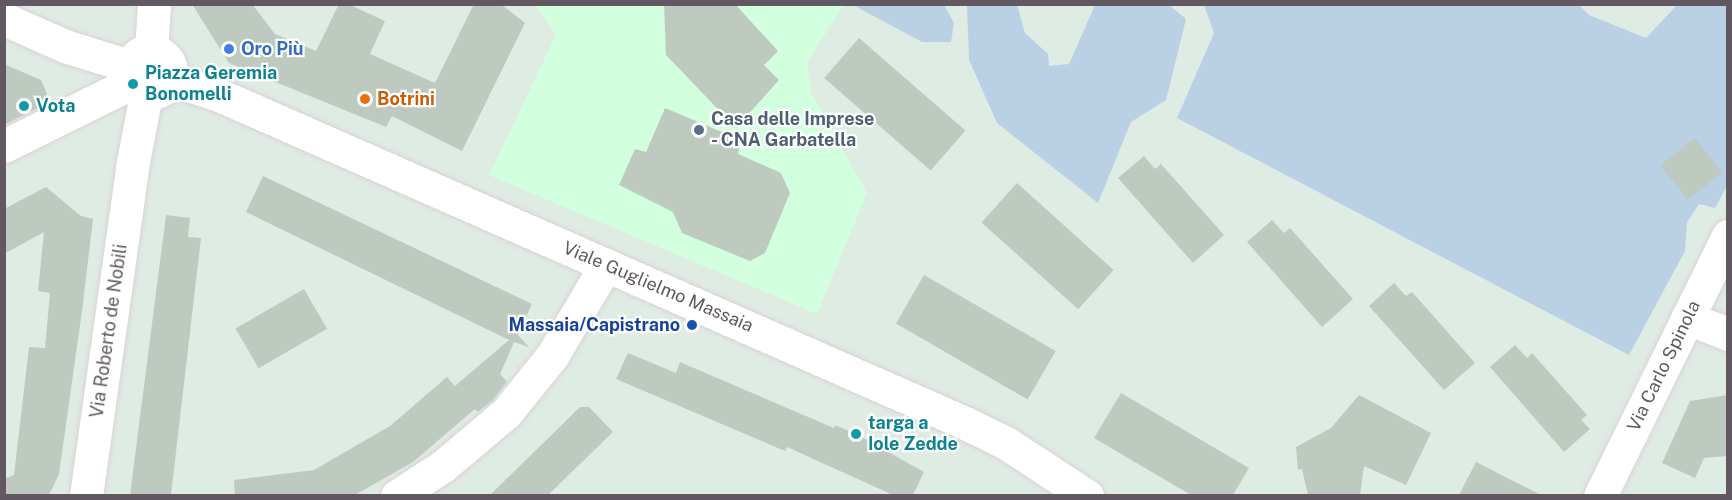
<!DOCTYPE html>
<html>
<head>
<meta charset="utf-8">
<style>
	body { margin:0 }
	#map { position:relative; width:1732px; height:500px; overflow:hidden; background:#dfece3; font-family:"Public Sans",sans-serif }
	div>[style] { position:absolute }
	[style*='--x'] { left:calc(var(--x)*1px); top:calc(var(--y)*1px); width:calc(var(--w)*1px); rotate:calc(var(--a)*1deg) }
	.commercial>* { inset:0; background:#d2ffdd }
	.green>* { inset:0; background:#bad1e5 }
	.building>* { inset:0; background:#becac0; transform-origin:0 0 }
	.roads { filter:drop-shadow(0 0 2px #dad2d9) drop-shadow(0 0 2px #dad2d9) }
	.minor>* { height:33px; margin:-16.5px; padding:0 16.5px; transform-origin:16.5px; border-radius:16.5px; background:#fff }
	.tertiary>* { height:33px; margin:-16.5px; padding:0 16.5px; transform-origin:16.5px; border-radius:16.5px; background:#fff }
	.tertiary>.ring { margin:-16.5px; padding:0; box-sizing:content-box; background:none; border:33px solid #fff; border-radius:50% }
	.dots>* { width:16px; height:16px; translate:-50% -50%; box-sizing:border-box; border:3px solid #fff; border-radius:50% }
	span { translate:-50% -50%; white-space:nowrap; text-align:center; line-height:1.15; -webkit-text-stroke:4.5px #fff; paint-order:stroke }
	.shop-label { font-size:18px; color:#366cbe; font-weight:700 }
	.left { translate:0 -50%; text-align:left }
	.culture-label { font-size:18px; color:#0d838f; font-weight:700 }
	.food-label { font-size:18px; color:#c56008; font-weight:700 }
	.service-label { font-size:18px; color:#4e5e75; font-weight:700 }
	.street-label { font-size:18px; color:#615861 }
	.transit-label { font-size:18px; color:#164399; font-weight:700 }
	.right { translate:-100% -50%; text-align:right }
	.frame { position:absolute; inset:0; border:6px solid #615861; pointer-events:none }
</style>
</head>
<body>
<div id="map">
	<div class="commercial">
		<i style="clip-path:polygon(536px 5px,844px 5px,807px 62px,811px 92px,867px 193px,817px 314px,489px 175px,556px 35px)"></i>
	</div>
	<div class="green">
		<i style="clip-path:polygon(853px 5px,944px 5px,954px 23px,951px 42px,922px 42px)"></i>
		<i style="clip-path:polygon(967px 5px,1017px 5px,1025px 33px,1048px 54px,1049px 66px,1069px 64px,1095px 5px,1169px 5px,1186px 19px,1166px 100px,1131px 122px,1098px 203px,997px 123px,969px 60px)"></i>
		<i style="clip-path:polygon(1204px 5px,1579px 5px,1589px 15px,1646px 38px,1677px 5px,1727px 5px,1727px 186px,1715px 208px,1699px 204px,1687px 222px,1685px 251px,1629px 355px,1177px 118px,1214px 33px)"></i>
	</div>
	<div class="building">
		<i style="clip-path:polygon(192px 4px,252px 4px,275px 34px,316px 51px,339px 4px,348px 4px,385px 21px,370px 54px,435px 83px,474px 4px,501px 4px,525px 23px,462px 151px,392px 116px,386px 127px,229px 63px)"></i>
		<i style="clip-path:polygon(664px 4px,735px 4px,778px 51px,764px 65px,779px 80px,736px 128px,666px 55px)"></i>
		<i style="left:859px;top:38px;width:141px;height:53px;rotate:41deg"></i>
		<i style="clip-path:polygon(4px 64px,41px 80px,47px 94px,40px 107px,4px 125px)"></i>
		<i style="clip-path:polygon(665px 108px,741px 140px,738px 154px,781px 173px,790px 193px,765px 253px,750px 261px,682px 233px,673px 212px,619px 185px,635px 149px,646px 152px)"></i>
		<i style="left:1695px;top:138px;width:44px;height:44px;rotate:52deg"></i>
		<i style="clip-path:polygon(1144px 156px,1155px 169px,1161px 164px,1224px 235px,1193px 263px,1118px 178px)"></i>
		<i style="clip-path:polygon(263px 176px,532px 304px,518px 335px,529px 347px,514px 342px,500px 374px,507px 382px,493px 400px,478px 412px,475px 409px,413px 462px,355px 495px,235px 495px,234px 480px,314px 470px,390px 426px,447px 377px,455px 386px,509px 340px,246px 212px)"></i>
		<i style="left:1017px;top:183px;width:130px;height:53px;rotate:42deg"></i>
		<i style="clip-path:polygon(46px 187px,81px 216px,93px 219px,82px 311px,59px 474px,49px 495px,4px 495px,4px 479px,14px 475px,29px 347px,45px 348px,50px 293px,38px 291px,44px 232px,4px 254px,4px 209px)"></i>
		<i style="clip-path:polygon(166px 215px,190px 218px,188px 237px,201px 238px,171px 495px,130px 495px)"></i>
		<i style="clip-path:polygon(1272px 220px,1284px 233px,1290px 228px,1353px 299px,1322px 327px,1247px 242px)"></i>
		<i style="left:924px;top:275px;width:152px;height:56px;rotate:30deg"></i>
		<i style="clip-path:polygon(1394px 283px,1406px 296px,1412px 292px,1475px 363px,1444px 390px,1369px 306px)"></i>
		<i style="left:304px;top:289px;width:46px;height:79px;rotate:60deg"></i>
		<i style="clip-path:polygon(1515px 345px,1527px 358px,1532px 353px,1587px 415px,1581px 420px,1590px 429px,1564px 452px,1490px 367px)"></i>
		<i style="clip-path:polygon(628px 353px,676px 373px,680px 362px,834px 428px,835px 425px,856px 434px,924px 472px,913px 495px,893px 495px,787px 447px,785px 451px,616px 379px)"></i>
		<i style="clip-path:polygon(1121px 393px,1249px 468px,1233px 495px,1191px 495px,1094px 438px)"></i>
		<i style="clip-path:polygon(1359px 395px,1431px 433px,1406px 485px,1364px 466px,1360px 495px,1308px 495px,1302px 469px,1298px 470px,1296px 447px,1331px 428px)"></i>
		<i style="clip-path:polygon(1728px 395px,1728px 456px,1704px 458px,1695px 478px,1662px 463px,1690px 401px)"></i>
		<i style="clip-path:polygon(580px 407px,589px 407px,613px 432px,548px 495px,490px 495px)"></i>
		<i style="clip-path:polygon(1476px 462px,1541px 495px,1459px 495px)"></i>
	</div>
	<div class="roads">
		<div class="minor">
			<i style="--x:151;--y:51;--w:47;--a:-86.3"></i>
			<i style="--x:4;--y:146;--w:142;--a:-26.4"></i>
			<i style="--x:1687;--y:318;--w:44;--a:21.3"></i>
			<i style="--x:86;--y:496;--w:332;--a:-82"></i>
			<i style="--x:132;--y:167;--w:74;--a:-79.1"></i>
			<i style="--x:397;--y:496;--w:55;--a:-33.1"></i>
			<i style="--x:443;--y:466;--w:82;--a:-40.1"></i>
			<i style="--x:506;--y:413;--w:73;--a:-51.1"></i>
			<i style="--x:552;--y:356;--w:106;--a:-59.3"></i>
			<i style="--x:1600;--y:496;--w:290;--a:-63.8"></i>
		</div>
		<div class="tertiary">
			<i style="--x:4;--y:19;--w:67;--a:23.9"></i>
			<i style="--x:65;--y:46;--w:67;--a:17.4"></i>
			<i class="ring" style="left:129px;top:51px;width:9px;height:9px"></i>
			<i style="--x:170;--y:79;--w:52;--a:18.1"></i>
			<i style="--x:219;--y:95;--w:815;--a:23.73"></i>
			<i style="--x:965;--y:423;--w:46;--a:26"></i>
			<i style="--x:1006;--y:443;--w:97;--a:33.2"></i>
		</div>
	</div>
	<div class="dots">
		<i style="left:229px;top:49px;background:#3f7fe0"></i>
		<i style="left:133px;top:84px;background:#0f9aa8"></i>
		<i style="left:365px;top:99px;background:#e8710a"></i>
		<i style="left:24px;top:106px;background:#0f9aa8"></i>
		<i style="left:699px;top:130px;background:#5c6f8a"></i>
		<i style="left:692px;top:325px;background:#1a4fb4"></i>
		<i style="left:856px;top:434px;background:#0f9aa8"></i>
	</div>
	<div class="shop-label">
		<span class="left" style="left:241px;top:49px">Oro Più</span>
	</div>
	<div class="culture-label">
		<span class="left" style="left:145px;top:84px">Piazza Geremia<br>Bonomelli</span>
		<span class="left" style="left:36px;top:106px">Vota</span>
		<span class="left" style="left:868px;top:434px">targa a<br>Iole Zedde</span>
	</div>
	<div class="food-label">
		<span class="left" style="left:377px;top:99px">Botrini</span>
	</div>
	<div class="service-label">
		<span class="left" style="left:711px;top:130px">Casa delle Imprese<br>- CNA Garbatella</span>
	</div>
	<div class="street-label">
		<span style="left:658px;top:287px;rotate:23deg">Viale Guglielmo Massaia</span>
		<span style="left:109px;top:331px;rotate:-82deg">Via Roberto de Nobili</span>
		<span style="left:1664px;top:366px;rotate:-64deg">Via Carlo Spinola</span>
	</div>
	<div class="transit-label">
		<span class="right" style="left:680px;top:325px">Massaia/Capistrano</span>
	</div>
	<div class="frame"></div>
</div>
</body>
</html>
